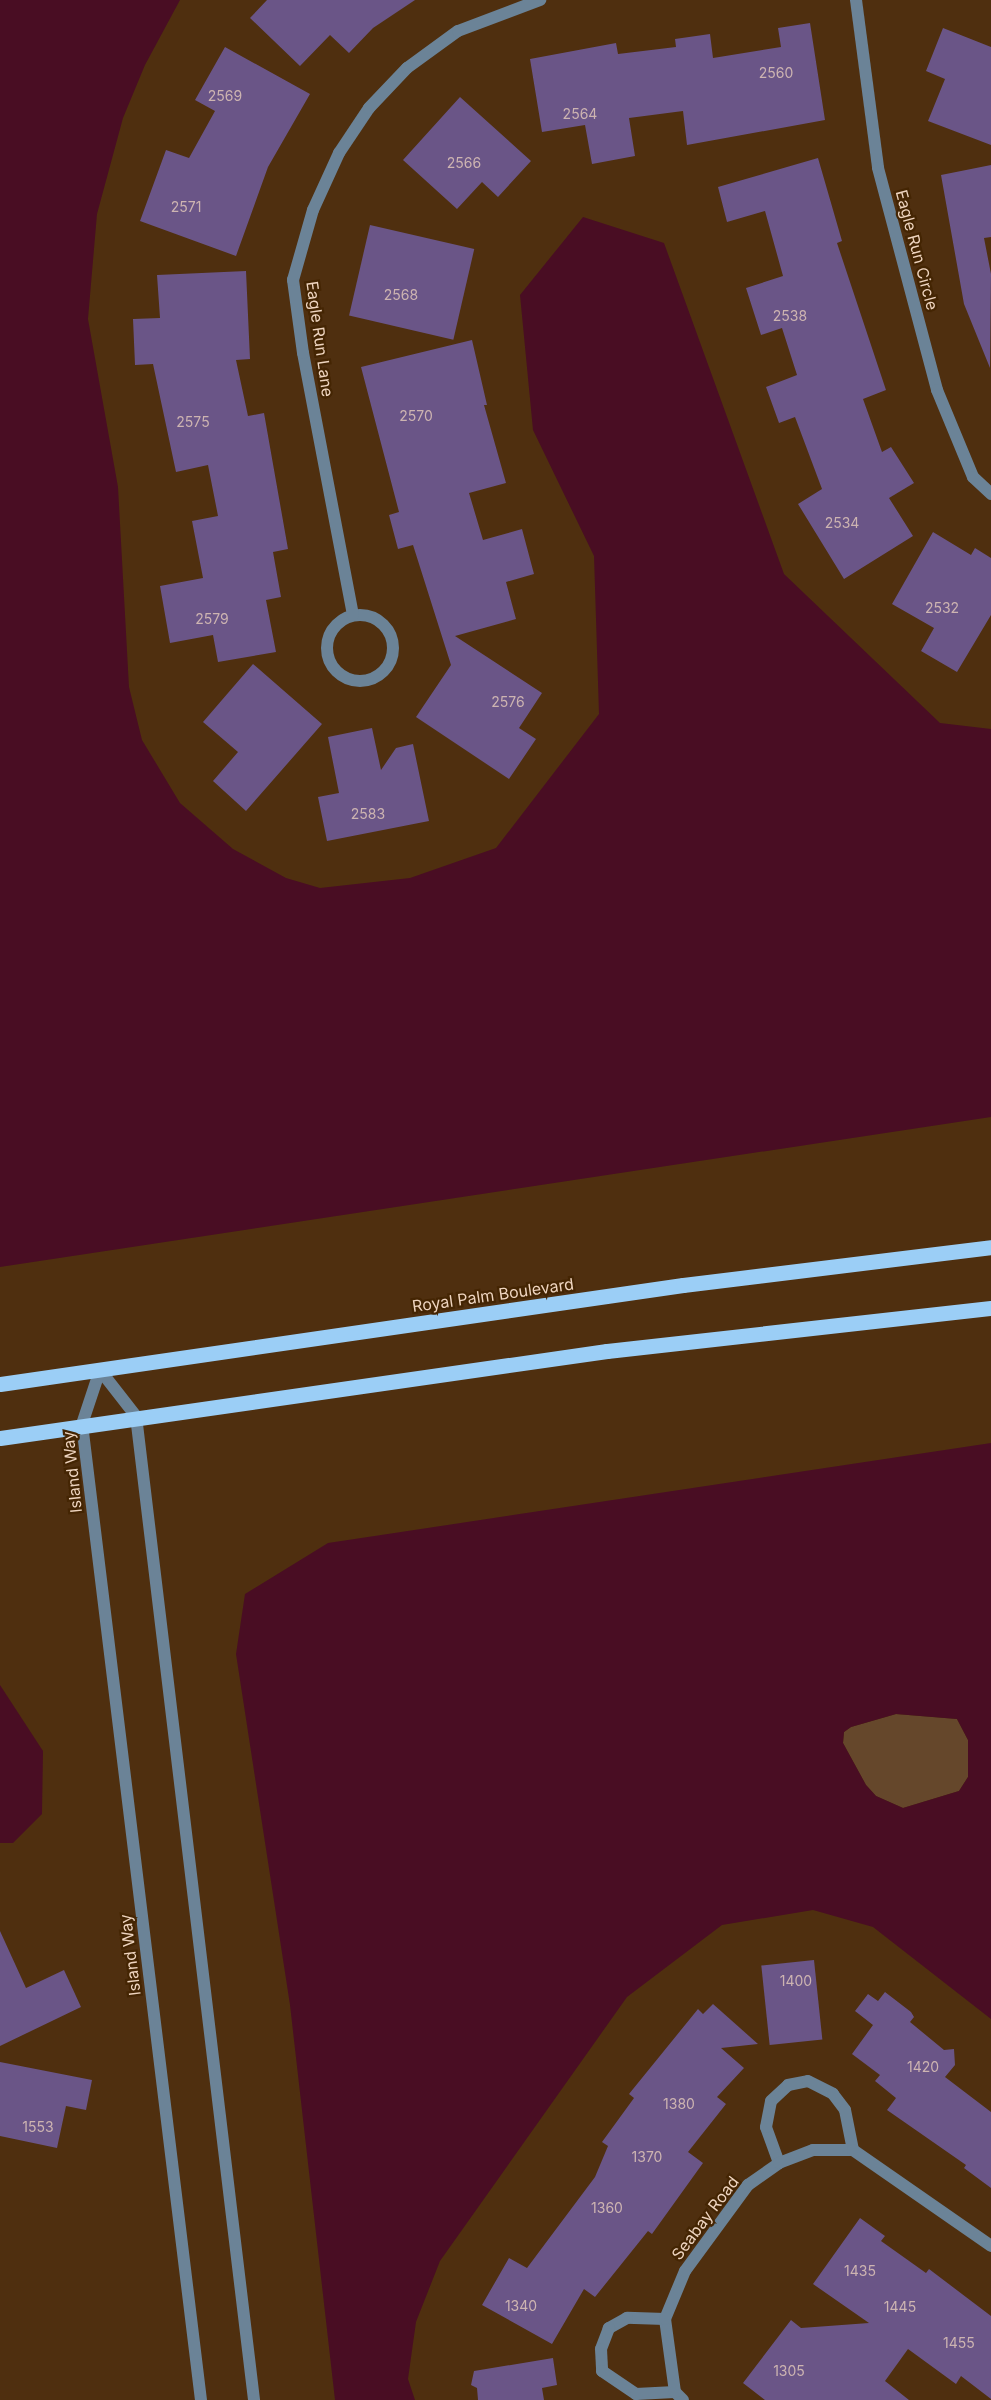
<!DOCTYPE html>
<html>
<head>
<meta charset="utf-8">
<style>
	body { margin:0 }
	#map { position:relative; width:991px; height:2400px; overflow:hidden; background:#4f2f0f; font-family:Inter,sans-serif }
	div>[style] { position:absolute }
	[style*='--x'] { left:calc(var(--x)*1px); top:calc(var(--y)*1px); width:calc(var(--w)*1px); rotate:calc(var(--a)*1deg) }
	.green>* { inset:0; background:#65472b }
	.water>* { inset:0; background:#490d23 }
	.building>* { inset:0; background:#6a5587; transform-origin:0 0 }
	.minor>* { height:12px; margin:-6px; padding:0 6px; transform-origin:6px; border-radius:6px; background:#6b8397 }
	.minor>.ring { margin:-6px; padding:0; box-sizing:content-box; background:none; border:12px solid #6b8397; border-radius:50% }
	.tertiary>* { height:12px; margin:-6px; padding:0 6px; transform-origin:6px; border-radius:6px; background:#6b8397 }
	.primary>* { height:15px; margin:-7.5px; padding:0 7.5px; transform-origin:7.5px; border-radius:7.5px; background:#9bcef6 }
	span { translate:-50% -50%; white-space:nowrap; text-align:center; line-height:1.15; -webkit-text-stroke:4.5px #442503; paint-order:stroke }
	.number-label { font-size:14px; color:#cdb4b1 }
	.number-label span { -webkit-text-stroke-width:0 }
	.street-label { font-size:16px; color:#eed4bf }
</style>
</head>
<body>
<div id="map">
	<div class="green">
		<i style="clip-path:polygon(896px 1714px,957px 1719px,968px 1740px,968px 1777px,959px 1791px,903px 1808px,876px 1796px,866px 1785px,843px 1743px,844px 1732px,851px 1727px)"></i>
	</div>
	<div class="water">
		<i style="clip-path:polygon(0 0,180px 0,145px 65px,123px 118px,97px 214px,88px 319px,118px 487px,129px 687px,142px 740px,180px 803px,233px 849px,286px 878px,320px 888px,410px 878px,496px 848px,599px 714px,594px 556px,533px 430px,520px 295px,583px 217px,664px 243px,784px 574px,940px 723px,991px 729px,991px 1117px,0 1267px)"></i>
		<i style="clip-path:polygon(evenodd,991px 1443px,991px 2019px,873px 1927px,813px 1910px,722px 1925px,627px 1997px,440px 2261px,416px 2322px,408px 2379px,415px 2400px,335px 2400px,290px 2005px,236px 1654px,245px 1594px,328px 1543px,991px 1443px,896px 1714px,957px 1719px,968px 1740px,968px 1777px,959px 1791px,903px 1808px,876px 1796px,866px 1785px,843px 1743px,844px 1732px,851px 1727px,896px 1714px)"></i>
		<i style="clip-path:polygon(0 1685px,43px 1751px,42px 1814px,13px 1843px,0 1843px)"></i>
	</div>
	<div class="building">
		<i style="clip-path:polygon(267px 0,415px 0,373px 28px,349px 53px,330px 35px,300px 66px,250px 18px)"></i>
		<i style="clip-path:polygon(810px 23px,825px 120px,687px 145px,683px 111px,629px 118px,635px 156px,592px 164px,585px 125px,542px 132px,530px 59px,616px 43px,618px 54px,676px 47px,675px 39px,710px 34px,713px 58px,781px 47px,778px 28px)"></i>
		<i style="clip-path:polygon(943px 28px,991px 47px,991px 145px,928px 121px,945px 79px,926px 71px)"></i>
		<i style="clip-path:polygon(225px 47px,310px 94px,268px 167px,236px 256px,140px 221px,166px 150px,189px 158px,215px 111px,195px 100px)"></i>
		<i style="clip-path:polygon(460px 97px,531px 161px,498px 197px,482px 182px,457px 209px,403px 160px)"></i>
		<i style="clip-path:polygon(818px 158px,842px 241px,837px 243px,886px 390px,863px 399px,882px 452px,891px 447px,914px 483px,889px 498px,913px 536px,844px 579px,798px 504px,822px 489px,795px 417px,779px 423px,766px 387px,797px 375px,782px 328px,761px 335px,746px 288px,783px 276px,765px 211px,727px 222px,718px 187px)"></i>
		<i style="clip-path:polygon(991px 165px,991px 237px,984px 238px,991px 274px,990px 368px,964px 304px,941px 175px)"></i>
		<i style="left:370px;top:225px;width:107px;height:93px;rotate:13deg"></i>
		<i style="clip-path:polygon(246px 271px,250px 359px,236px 360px,248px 416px,264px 413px,288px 549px,273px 552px,281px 597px,266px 600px,276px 652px,218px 662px,213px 635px,170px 643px,160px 586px,203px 578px,192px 521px,218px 516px,208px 465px,176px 472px,153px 364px,135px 365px,133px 319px,160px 318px,157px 275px)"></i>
		<i style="clip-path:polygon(472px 340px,487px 405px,484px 405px,506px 483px,469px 493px,483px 540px,522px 529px,534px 574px,506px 582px,516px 619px,455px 636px,542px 693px,519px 728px,536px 739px,509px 779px,416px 717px,451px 665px,413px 545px,398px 549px,389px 515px,399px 512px,361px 367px)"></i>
		<i style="clip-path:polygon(933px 532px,971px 555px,975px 548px,991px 558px,991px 615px,957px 672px,921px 651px,934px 628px,892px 604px)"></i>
		<i style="clip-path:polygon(253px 664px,322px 724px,246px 811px,213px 781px,238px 752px,203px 722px)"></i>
		<i style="clip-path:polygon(372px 728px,381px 770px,396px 748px,413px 744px,429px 821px,327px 841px,318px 797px,339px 793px,328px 737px)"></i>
		<i style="clip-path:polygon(0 1931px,26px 1988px,64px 1970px,81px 2007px,0 2046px)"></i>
		<i style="left:814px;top:1960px;width:80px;height:53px;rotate:84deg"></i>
		<i style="clip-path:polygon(885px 1992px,911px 2012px,914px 2017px,910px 2022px,944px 2050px,954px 2049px,955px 2065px,945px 2077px,991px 2112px,991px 2188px,964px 2168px,966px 2165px,887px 2110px,896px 2098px,875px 2081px,880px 2075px,852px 2054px,873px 2025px,855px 2011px,868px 1994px,878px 2001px)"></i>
		<i style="clip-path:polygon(713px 2004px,758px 2044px,721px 2048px,744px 2068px,717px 2097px,726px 2104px,688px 2152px,703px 2163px,652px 2234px,648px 2231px,595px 2297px,584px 2289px,552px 2344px,482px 2305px,509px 2258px,527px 2268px,595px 2177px,608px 2146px,602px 2142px,634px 2098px,629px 2094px,698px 2009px,703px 2014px)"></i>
		<i style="clip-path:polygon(0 2062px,92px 2080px,86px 2110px,66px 2106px,57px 2148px,0 2136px)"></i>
		<i style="clip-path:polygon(860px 2218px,885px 2236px,881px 2241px,926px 2273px,929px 2269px,991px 2316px,991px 2399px,961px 2376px,956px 2384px,908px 2349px,885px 2381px,909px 2400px,765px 2400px,743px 2383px,791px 2320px,801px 2328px,869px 2323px,813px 2284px)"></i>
		<i style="clip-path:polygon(553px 2358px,557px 2385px,542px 2388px,544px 2400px,478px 2400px,477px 2388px,471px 2385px,474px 2371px)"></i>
	</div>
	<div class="minor">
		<i style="--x:856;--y:0;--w:169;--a:82.5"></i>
		<i style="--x:878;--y:168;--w:230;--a:75.1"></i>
		<i style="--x:937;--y:390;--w:94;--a:67.5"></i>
		<i style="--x:973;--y:477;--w:25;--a:43"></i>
		<i class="ring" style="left:327px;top:615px;width:54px;height:54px"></i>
		<i style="--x:353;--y:615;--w:267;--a:-100.8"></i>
		<i style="--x:303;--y:353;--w:74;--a:-97.8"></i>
		<i style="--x:293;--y:280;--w:73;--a:-74.1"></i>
		<i style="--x:313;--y:210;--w:63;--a:-65.5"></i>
		<i style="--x:339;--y:153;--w:54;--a:-56.3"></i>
		<i style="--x:369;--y:108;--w:55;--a:-46.5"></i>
		<i style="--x:407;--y:68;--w:63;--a:-36"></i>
		<i style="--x:458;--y:31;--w:88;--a:-20.7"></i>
		<i style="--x:779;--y:2163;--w:38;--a:-110"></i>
		<i style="--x:766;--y:2127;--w:26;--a:-79"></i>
		<i style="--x:771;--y:2101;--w:23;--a:-43"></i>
		<i style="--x:788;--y:2085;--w:20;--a:-11"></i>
		<i style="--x:808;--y:2081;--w:28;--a:27"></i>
		<i style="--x:833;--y:2094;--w:20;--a:53"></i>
		<i style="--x:845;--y:2110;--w:41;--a:78.7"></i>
		<i style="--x:665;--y:2319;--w:38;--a:-178"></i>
		<i style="--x:627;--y:2318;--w:21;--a:151"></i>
		<i style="--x:609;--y:2328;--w:22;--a:111"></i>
		<i style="--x:601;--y:2349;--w:22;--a:87"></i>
		<i style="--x:602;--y:2371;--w:41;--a:34.1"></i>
		<i style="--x:636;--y:2394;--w:39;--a:-3"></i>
		<i style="--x:683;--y:2400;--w:11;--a:-135"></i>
		<i style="--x:675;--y:2392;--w:74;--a:-97.8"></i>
		<i style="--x:665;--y:2319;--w:52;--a:-67.4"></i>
		<i style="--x:685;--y:2271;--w:107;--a:-53.8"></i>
		<i style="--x:748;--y:2185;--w:38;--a:-35"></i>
		<i style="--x:779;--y:2163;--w:36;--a:-21"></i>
		<i style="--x:813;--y:2150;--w:40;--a:0"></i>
		<i style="--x:853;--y:2150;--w:168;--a:34.8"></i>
	</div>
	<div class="tertiary">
		<i style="--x:100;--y:1370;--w:58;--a:52"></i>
		<i style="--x:136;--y:1416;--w:991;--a:83.16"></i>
		<i style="--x:100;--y:1370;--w:57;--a:108.4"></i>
		<i style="--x:82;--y:1424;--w:983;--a:83.05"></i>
	</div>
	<div class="primary">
		<i style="--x:0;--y:1384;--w:690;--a:-8.25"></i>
		<i style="--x:683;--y:1285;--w:310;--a:-7"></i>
		<i style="--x:0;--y:1438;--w:613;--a:-8.16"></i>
		<i style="--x:607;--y:1351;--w:386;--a:-6.4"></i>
	</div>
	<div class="number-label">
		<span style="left:776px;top:73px">2560</span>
		<span style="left:225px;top:96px">2569</span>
		<span style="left:580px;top:114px">2564</span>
		<span style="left:464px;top:163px">2566</span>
		<span style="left:186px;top:207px">2571</span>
		<span style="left:401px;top:295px">2568</span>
		<span style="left:790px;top:316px">2538</span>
		<span style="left:416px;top:416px">2570</span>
		<span style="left:193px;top:422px">2575</span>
		<span style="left:842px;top:523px">2534</span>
		<span style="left:942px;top:608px">2532</span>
		<span style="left:212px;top:619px">2579</span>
		<span style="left:508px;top:702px">2576</span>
		<span style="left:368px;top:814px">2583</span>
		<span style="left:796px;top:1981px">1400</span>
		<span style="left:923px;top:2067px">1420</span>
		<span style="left:679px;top:2104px">1380</span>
		<span style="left:38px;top:2127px">1553</span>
		<span style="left:647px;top:2157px">1370</span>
		<span style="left:607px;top:2208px">1360</span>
		<span style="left:860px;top:2271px">1435</span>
		<span style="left:521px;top:2306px">1340</span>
		<span style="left:900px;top:2307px">1445</span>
		<span style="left:959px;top:2343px">1455</span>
		<span style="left:789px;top:2371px">1305</span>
	</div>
	<div class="street-label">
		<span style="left:917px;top:250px;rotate:75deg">Eagle Run Circle</span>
		<span style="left:320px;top:339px;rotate:82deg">Eagle Run Lane</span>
		<span style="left:493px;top:1295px;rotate:-8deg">Royal Palm Boulevard</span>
		<span style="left:72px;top:1472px;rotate:-96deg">Island Way</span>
		<span style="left:130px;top:1955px;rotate:-97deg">Island Way</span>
		<span style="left:705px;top:2218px;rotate:-53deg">Seabay Road</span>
	</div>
</div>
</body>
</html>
